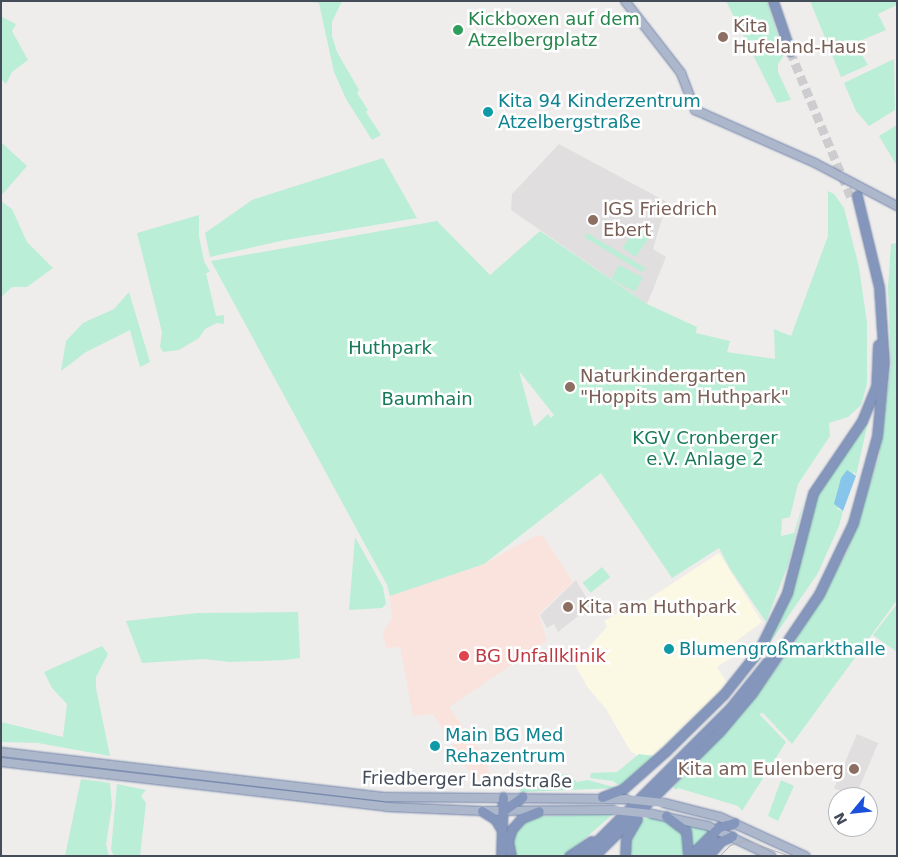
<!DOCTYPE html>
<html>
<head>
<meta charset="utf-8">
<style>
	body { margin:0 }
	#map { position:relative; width:898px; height:857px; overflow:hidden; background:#efedec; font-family:"DejaVu Sans",sans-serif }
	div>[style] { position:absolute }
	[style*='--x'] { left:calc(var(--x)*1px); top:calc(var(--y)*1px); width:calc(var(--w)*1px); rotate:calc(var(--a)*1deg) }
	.commercial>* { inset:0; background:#fbf8e4 }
	.education>* { inset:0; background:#e0dede; transform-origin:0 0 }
	.medical>* { inset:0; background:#fae3dc }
	.green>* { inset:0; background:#baeed6; transform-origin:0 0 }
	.water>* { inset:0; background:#87c6ea }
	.highway-tunnel>* { height:9px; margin-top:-4.5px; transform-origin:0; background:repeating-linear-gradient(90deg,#cdcdcf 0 9px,transparent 0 13.5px) }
	.roads { filter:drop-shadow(0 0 1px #6f81a7) drop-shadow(0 0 1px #6f81a7) }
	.major>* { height:8px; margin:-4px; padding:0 4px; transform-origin:4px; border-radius:4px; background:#acb7cc }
	.highway>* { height:9px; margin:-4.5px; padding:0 4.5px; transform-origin:4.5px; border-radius:4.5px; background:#8496bb }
	.tram>* { height:1px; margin:-0.5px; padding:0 0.5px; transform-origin:0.5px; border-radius:0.5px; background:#afb0b7 }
	.major-bridge>* { height:8px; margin:-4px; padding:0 4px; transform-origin:4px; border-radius:4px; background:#acb7cc }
	.dots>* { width:14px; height:14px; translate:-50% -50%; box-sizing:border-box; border:2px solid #fff; border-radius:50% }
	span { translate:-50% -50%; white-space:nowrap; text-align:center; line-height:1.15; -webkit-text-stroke:5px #fff; paint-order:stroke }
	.leisure-label { font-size:18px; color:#27864d }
	.left { translate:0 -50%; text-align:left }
	.education-label { font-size:18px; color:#785e54 }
	.right { translate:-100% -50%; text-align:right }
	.culture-label { font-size:18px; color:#0d838f }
	.park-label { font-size:18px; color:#177958 }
	.health-label { font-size:18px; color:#be3a42 }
	.street-label { font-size:18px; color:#454d5a }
	.frame { position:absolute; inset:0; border:2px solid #454d5a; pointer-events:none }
	.north { position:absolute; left:828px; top:787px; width:50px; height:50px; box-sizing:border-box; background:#fff; border:1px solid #b5b8bd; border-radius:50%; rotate:242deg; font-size:14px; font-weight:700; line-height:20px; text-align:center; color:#454d5a }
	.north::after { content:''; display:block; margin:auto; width:18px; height:22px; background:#1b50db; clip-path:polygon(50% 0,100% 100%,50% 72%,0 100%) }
</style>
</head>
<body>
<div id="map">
	<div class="commercial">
		<i style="clip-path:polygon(719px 553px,762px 622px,731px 645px,736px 655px,717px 667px,727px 683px,722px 689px,653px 755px,637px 755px,631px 752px,606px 709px,588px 688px,574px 663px,607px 627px,604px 621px,636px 602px,639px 605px)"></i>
	</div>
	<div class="education">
		<i style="clip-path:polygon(559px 144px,667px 202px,653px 249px,666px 257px,647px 304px,511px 210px,512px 194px)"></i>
		<i style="clip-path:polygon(576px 580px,591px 606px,558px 632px,554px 624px,547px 628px,540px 615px)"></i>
		<i style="left:857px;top:734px;width:23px;height:59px;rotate:23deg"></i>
	</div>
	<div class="medical">
		<i style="clip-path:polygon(537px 535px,544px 537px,573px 582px,539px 614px,547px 641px,449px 707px,487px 761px,490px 777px,474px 779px,433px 714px,413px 716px,400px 647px,386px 648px,383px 633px,392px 618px,390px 596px,484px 564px)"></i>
	</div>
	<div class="green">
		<i style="clip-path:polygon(302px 1px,342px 1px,332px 22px,332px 36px,337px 52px,359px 90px,357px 93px,368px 110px,366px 112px,381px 135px,372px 140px,346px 99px,334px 72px,319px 3px)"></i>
		<i style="clip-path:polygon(726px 1px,767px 1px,784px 55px,778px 64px,778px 72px,791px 100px,777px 103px)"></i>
		<i style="clip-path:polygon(810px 1px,897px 1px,897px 5px,878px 14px,886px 30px,855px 43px,868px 65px,841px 77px)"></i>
		<i style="clip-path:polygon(1px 9px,2px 17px,16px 24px,12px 31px,28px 60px,12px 72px,6px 84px,1px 79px)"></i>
		<i style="clip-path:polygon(894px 59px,895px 110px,869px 126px,856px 111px,844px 83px)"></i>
		<i style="clip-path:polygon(897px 125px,897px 166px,879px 136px)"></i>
		<i style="clip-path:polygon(1px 142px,27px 166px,1px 196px)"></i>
		<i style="clip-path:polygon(383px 158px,417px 218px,285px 240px,210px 257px,205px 233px,252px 200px)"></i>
		<i style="clip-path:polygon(evenodd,828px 191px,834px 194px,844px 208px,859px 267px,867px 323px,867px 384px,861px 405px,848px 417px,829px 423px,830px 436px,798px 484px,790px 517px,782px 519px,781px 536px,794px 533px,804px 500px,788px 565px,766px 622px,730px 569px,719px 548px,672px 578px,601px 473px,484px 564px,390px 596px,387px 585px,211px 261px,437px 221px,490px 275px,540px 231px,647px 304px,697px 327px,696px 333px,730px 341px,727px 352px,775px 359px,774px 329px,791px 336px,828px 236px,828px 191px,519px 371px,554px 415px,551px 418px,548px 414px,534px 427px,519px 371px)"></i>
		<i style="clip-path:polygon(1px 201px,12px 209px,27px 242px,53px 268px,27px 287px,12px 287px,1px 297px)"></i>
		<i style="clip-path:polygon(199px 215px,199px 236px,204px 261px,210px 272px,206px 273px,216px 316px,224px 315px,224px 324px,217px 323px,205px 329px,199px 338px,179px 350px,163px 352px,160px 347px,162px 332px,137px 233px)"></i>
		<i style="left:639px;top:224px;width:16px;height:29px;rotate:35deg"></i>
		<i style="left:587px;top:233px;width:68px;height:5px;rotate:31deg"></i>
		<i style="clip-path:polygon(897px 243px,897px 600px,792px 744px,763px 713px,759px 714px,786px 742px,742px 811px,738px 806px,678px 788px,676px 790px,673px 787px,756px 696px,792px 646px,847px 552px,879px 456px,891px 365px,888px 288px,891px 244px)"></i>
		<i style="left:619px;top:265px;width:27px;height:16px;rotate:28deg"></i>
		<i style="clip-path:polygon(129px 292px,150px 362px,140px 367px,130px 330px,86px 352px,61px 371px,66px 341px,83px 323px,114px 309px)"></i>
		<i style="clip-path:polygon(868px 422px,856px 476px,854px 471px,837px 509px,843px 511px,839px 526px,818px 573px,752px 669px,772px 637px,791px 586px,812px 507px,825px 479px)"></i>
		<i style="clip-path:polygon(355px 537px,383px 587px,386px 604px,382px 608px,349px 610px)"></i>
		<i style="left:602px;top:567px;width:13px;height:25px;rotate:51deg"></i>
		<i style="clip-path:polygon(897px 604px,897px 652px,873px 635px)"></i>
		<i style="clip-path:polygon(298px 612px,300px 658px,285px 660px,230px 662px,204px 659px,142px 663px,126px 621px,198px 613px)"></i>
		<i style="clip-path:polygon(102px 646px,108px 654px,96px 677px,96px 688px,110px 756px,38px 743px,1px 742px,1px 722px,63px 737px,67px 704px,52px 688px,44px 672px)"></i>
		<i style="clip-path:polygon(639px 754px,654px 756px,620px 786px,613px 781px,590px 778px,591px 773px,617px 772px)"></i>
		<i style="clip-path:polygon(567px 774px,577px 782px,588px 780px,617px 788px,522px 792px,512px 784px,520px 778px,521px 780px)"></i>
		<i style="clip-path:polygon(81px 779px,110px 783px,112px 806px,106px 844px,109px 856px,65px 856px)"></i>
		<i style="clip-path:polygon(781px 780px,794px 786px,778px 821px,768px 816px)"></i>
		<i style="clip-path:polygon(117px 784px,146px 790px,141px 796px,146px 803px,140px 856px,114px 856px,111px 850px)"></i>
		<i style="clip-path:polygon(613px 814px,565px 856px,514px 856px,510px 838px,513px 830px,530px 817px)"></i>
		<i style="clip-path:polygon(645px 817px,667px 820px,682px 831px,685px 856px,627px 856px,632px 831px)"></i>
		<i style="clip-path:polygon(680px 822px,710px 831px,690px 853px)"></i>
	</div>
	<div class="water">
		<i style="clip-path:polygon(847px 470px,856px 476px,843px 511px,834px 504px,841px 478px)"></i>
	</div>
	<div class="highway-tunnel">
		<i style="--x:790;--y:51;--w:161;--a:67.4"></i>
	</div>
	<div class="roads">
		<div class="major">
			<i style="--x:625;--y:1;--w:91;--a:52.1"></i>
			<i style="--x:681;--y:73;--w:40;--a:69"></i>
			<i style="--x:695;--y:110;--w:131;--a:23.8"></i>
			<i style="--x:815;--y:163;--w:93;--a:27.7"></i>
			<i style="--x:1;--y:752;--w:388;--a:6.7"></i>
			<i style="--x:386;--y:797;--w:240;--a:0.5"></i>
			<i style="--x:1;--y:762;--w:389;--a:6.6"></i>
			<i style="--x:387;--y:807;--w:95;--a:2.4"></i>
			<i style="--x:482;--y:811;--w:131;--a:-0.4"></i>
			<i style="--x:664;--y:803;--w:58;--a:14"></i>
			<i style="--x:720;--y:817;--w:94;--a:24.6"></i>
			<i style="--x:652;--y:814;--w:57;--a:12.1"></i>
			<i style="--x:708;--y:826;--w:70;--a:25.5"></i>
		</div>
		<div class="highway">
			<i style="--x:773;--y:1;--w:53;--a:71.2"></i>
			<i style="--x:876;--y:392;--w:47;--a:-87.6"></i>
			<i style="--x:602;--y:797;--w:22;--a:-21"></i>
			<i style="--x:623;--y:789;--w:56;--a:-41.4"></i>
			<i style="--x:665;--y:752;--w:83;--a:-44.5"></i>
			<i style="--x:724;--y:694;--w:56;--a:-51.5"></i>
			<i style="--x:759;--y:650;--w:64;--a:-63.8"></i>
			<i style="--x:787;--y:593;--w:103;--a:-75.4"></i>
			<i style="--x:813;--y:493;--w:87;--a:-55.8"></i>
			<i style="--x:862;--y:421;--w:37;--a:-68"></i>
			<i style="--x:482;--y:811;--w:15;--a:32"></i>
			<i style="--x:495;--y:819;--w:12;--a:59"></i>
			<i style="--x:503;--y:811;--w:24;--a:-36"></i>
			<i style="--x:666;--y:816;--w:25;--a:37"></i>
			<i style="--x:686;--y:831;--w:25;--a:85"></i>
			<i style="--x:501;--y:856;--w:59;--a:-88.1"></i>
			<i style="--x:511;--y:856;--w:15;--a:-101"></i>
			<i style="--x:508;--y:841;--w:13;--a:-72"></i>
			<i style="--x:512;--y:829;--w:15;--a:-48"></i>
			<i style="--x:522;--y:818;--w:18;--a:-22"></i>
			<i style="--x:569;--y:856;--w:27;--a:-34"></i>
			<i style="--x:582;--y:856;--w:209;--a:-45"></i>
			<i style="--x:730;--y:708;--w:59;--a:-51.2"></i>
			<i style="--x:594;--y:856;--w:176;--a:-44.8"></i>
			<i style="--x:719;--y:732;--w:51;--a:-49.8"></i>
			<i style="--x:752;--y:693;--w:120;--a:-55.9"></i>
			<i style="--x:819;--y:594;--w:79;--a:-64.4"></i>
			<i style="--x:853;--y:523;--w:90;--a:-74.6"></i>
			<i style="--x:877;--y:436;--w:74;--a:-84.6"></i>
			<i style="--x:884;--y:362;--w:75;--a:-93.8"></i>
			<i style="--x:879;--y:287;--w:94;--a:-103.6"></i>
			<i style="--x:625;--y:856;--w:18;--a:-87"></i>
			<i style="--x:626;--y:838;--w:22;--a:-60"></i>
			<i style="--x:690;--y:856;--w:41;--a:-45"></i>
			<i style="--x:719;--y:827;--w:16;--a:-15"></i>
			<i style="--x:699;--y:856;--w:22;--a:-51"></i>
			<i style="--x:708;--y:856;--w:20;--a:-49"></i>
			<i style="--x:721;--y:841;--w:12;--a:-24"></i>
		</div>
	</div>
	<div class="tram">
		<i style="--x:719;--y:856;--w:16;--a:-45"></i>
		<i style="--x:730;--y:845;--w:16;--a:-18"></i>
		<i style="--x:745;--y:840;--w:48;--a:19.6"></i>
	</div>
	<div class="major-bridge">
		<i style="--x:626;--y:799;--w:38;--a:6"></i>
		<i style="--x:613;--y:810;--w:39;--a:6"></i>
	</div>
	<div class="dots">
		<i style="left:458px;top:30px;background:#2e9e5b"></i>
		<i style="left:723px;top:37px;background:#8d6e63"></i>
		<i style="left:488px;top:112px;background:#0f9aa8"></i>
		<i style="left:593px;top:220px;background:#8d6e63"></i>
		<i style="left:570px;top:387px;background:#8d6e63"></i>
		<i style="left:568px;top:607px;background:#8d6e63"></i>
		<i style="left:669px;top:649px;background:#0f9aa8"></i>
		<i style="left:464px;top:656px;background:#e0444e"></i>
		<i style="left:435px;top:746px;background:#0f9aa8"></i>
		<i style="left:854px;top:769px;background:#8d6e63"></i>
	</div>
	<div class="leisure-label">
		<span class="left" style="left:468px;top:30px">Kickboxen auf dem<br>Atzelbergplatz</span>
	</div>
	<div class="education-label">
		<span class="left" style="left:733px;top:37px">Kita<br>Hufeland-Haus</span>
		<span class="left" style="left:603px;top:220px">IGS Friedrich<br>Ebert</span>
		<span class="left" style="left:580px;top:387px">Naturkindergarten<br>"Hoppits am Huthpark"</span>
		<span class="left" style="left:578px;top:607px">Kita am Huthpark</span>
		<span class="right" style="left:844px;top:769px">Kita am Eulenberg</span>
	</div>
	<div class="culture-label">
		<span class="left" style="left:498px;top:112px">Kita 94 Kinderzentrum<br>Atzelbergstraße</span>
		<span class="left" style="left:679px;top:649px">Blumengroßmarkthalle</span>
		<span class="left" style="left:445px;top:746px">Main BG Med<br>Rehazentrum</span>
	</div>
	<div class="park-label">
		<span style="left:390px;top:348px">Huthpark</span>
		<span style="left:427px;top:399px">Baumhain</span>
		<span style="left:705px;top:449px">KGV Cronberger<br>e.V. Anlage 2</span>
	</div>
	<div class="health-label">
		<span class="left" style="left:475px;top:656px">BG Unfallklinik</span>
	</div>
	<div class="street-label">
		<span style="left:467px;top:780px;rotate:1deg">Friedberger Landstraße</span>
	</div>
	<div class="frame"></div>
	<div class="north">N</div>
</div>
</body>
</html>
